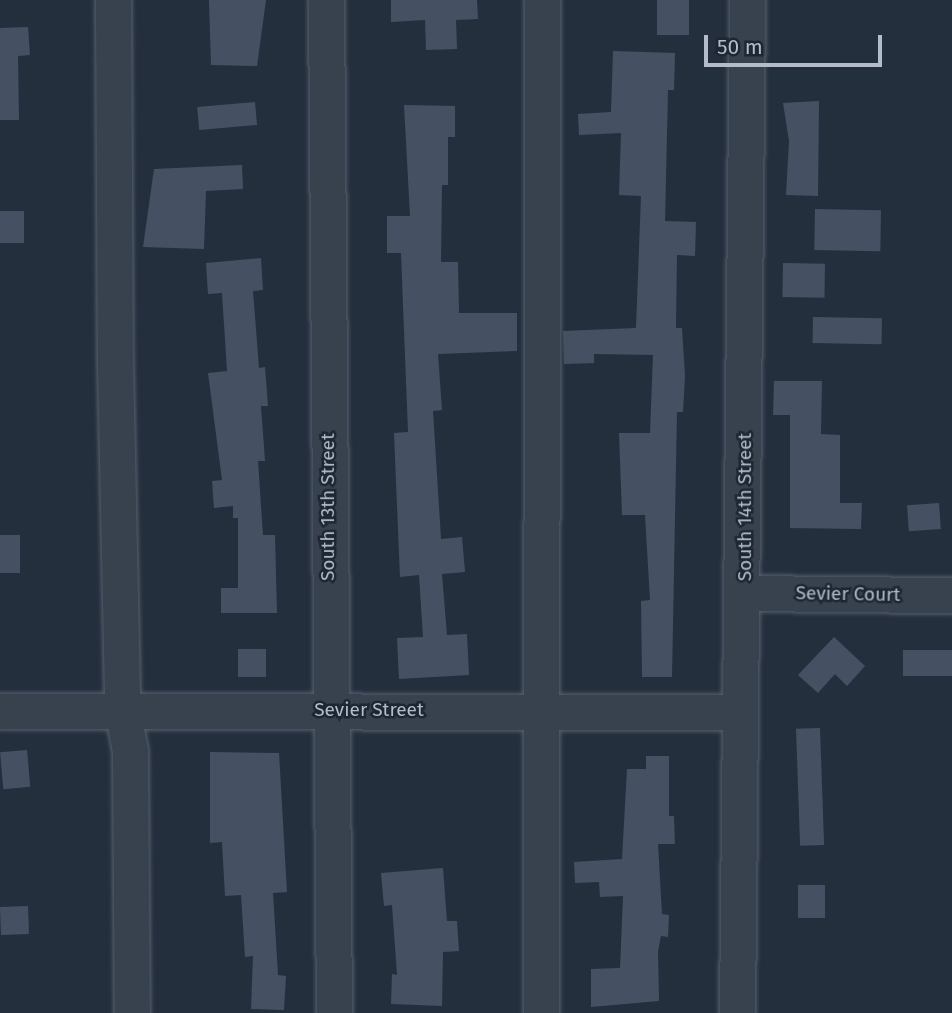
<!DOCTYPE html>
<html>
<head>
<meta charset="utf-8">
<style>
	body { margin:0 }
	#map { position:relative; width:952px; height:1013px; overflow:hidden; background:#242f3e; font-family:"Fira Sans",sans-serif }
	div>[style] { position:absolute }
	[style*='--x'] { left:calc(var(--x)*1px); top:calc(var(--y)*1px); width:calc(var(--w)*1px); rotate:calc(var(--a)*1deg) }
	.building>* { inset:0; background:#455162; transform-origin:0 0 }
	.roads { filter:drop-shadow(0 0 2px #565f6c) drop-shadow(0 0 2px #565f6c) }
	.minor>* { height:35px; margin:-17.5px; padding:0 17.5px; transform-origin:17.5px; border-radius:17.5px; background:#38414e }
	span { translate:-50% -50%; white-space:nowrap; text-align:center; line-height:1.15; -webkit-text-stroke:5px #1d2633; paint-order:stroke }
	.street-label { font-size:19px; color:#b4bcc9 }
	.scale { position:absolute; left:704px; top:35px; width:178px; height:32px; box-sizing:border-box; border:4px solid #b4bcc9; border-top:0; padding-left:9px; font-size:21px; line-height:24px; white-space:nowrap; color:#b4bcc9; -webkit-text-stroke:5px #1d2633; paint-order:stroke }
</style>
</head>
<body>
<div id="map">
	<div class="building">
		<i style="clip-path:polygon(209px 0,266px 0,257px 66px,211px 65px)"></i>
		<i style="clip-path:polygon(391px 0,477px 0,478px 19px,456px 20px,457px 49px,426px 50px,425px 20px,391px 22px)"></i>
		<i style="left:657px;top:0;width:32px;height:35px"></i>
		<i style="clip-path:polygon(28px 27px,30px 55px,18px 56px,19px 120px,0 120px,0 28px)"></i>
		<i style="clip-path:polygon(613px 51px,675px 53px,674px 90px,668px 90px,665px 221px,696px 222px,695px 256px,677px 255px,676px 328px,682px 328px,685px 376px,683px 412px,677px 412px,672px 677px,642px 677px,641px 601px,650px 600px,645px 515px,622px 515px,619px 433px,650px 433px,653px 355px,594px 354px,594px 363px,564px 364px,563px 331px,636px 328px,641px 196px,619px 195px,621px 133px,579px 135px,578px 114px,611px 112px)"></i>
		<i style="clip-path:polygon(819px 101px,818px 196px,786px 195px,789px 141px,783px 103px)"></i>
		<i style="left:255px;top:102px;width:23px;height:58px;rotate:85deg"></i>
		<i style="clip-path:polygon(404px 105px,455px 106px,455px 137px,448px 137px,448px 185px,442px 185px,441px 262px,458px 262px,459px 313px,517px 313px,517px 351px,438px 354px,442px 410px,433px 411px,441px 539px,462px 537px,465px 572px,442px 574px,447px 635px,467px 634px,469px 675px,399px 679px,397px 638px,423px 637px,419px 575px,400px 577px,394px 433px,408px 432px,403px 305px,401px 253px,387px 253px,387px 216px,410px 216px)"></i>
		<i style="clip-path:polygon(242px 165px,243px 189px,206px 191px,204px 249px,143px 247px,154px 169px)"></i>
		<i style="left:815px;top:209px;width:66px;height:41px;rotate:1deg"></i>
		<i style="left:0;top:211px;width:24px;height:32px"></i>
		<i style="clip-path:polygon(261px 258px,263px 290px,253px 291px,259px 368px,265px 367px,268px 406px,261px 406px,265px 461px,258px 461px,263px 535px,275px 535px,277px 613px,221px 613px,221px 588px,238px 588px,238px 518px,233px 518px,233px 506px,214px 508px,212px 481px,222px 480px,208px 373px,227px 371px,222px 293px,208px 294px,206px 263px)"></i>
		<i style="left:783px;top:263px;width:42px;height:34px;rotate:1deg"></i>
		<i style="left:813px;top:317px;width:69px;height:26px;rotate:1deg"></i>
		<i style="clip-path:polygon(774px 381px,822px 381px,821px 434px,840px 435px,840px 503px,862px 503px,861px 529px,790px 528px,790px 415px,773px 415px)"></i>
		<i style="left:939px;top:503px;width:26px;height:32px;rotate:86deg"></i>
		<i style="left:0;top:535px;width:20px;height:38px"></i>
		<i style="clip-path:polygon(834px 637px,865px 666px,847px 686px,835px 674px,818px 693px,798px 675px)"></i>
		<i style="left:238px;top:649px;width:28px;height:28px"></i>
		<i style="left:952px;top:650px;width:26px;height:49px;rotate:90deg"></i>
		<i style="left:820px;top:728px;width:117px;height:24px;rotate:88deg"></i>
		<i style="left:27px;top:750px;width:37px;height:27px;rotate:85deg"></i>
		<i style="clip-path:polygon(210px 752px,279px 753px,287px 892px,273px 893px,278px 975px,286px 976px,284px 1010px,251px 1009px,253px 956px,245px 957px,241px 895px,225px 896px,222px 842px,210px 843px)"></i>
		<i style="clip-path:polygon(646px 756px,669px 756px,669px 816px,674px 816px,675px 844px,658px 844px,662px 914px,669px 915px,668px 937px,661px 936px,658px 951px,659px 1001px,591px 1007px,591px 969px,620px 968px,623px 896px,600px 897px,599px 882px,575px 883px,574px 862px,622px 859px,627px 769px,646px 769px)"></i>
		<i style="clip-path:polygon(443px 868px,447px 921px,457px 921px,459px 951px,443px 952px,442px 1006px,391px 1004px,392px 974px,397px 975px,392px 905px,384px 906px,381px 873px)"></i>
		<i style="left:798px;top:885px;width:27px;height:33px"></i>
		<i style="left:28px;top:906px;width:28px;height:28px;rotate:88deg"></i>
	</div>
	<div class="roads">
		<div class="minor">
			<i style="--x:113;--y:0;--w:361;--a:89.7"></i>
			<i style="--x:115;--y:361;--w:347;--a:88.8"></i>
			<i style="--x:122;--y:708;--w:44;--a:79.5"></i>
			<i style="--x:130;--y:751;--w:262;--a:89.6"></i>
			<i style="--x:326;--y:0;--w:1013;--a:89.55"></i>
			<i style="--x:745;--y:593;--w:207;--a:0.6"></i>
			<i style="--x:0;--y:711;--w:739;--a:0.08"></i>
			<i style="--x:541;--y:1013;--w:1013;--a:-89.94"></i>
			<i style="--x:737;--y:1013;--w:1013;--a:-89.43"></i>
		</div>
	</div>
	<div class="street-label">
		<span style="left:328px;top:507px;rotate:-90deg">South 13th Street</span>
		<span style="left:745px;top:507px;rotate:-90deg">South 14th Street</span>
		<span style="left:848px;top:594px;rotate:1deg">Sevier Court</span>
		<span style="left:369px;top:710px">Sevier Street</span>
	</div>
	<div class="scale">50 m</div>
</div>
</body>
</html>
